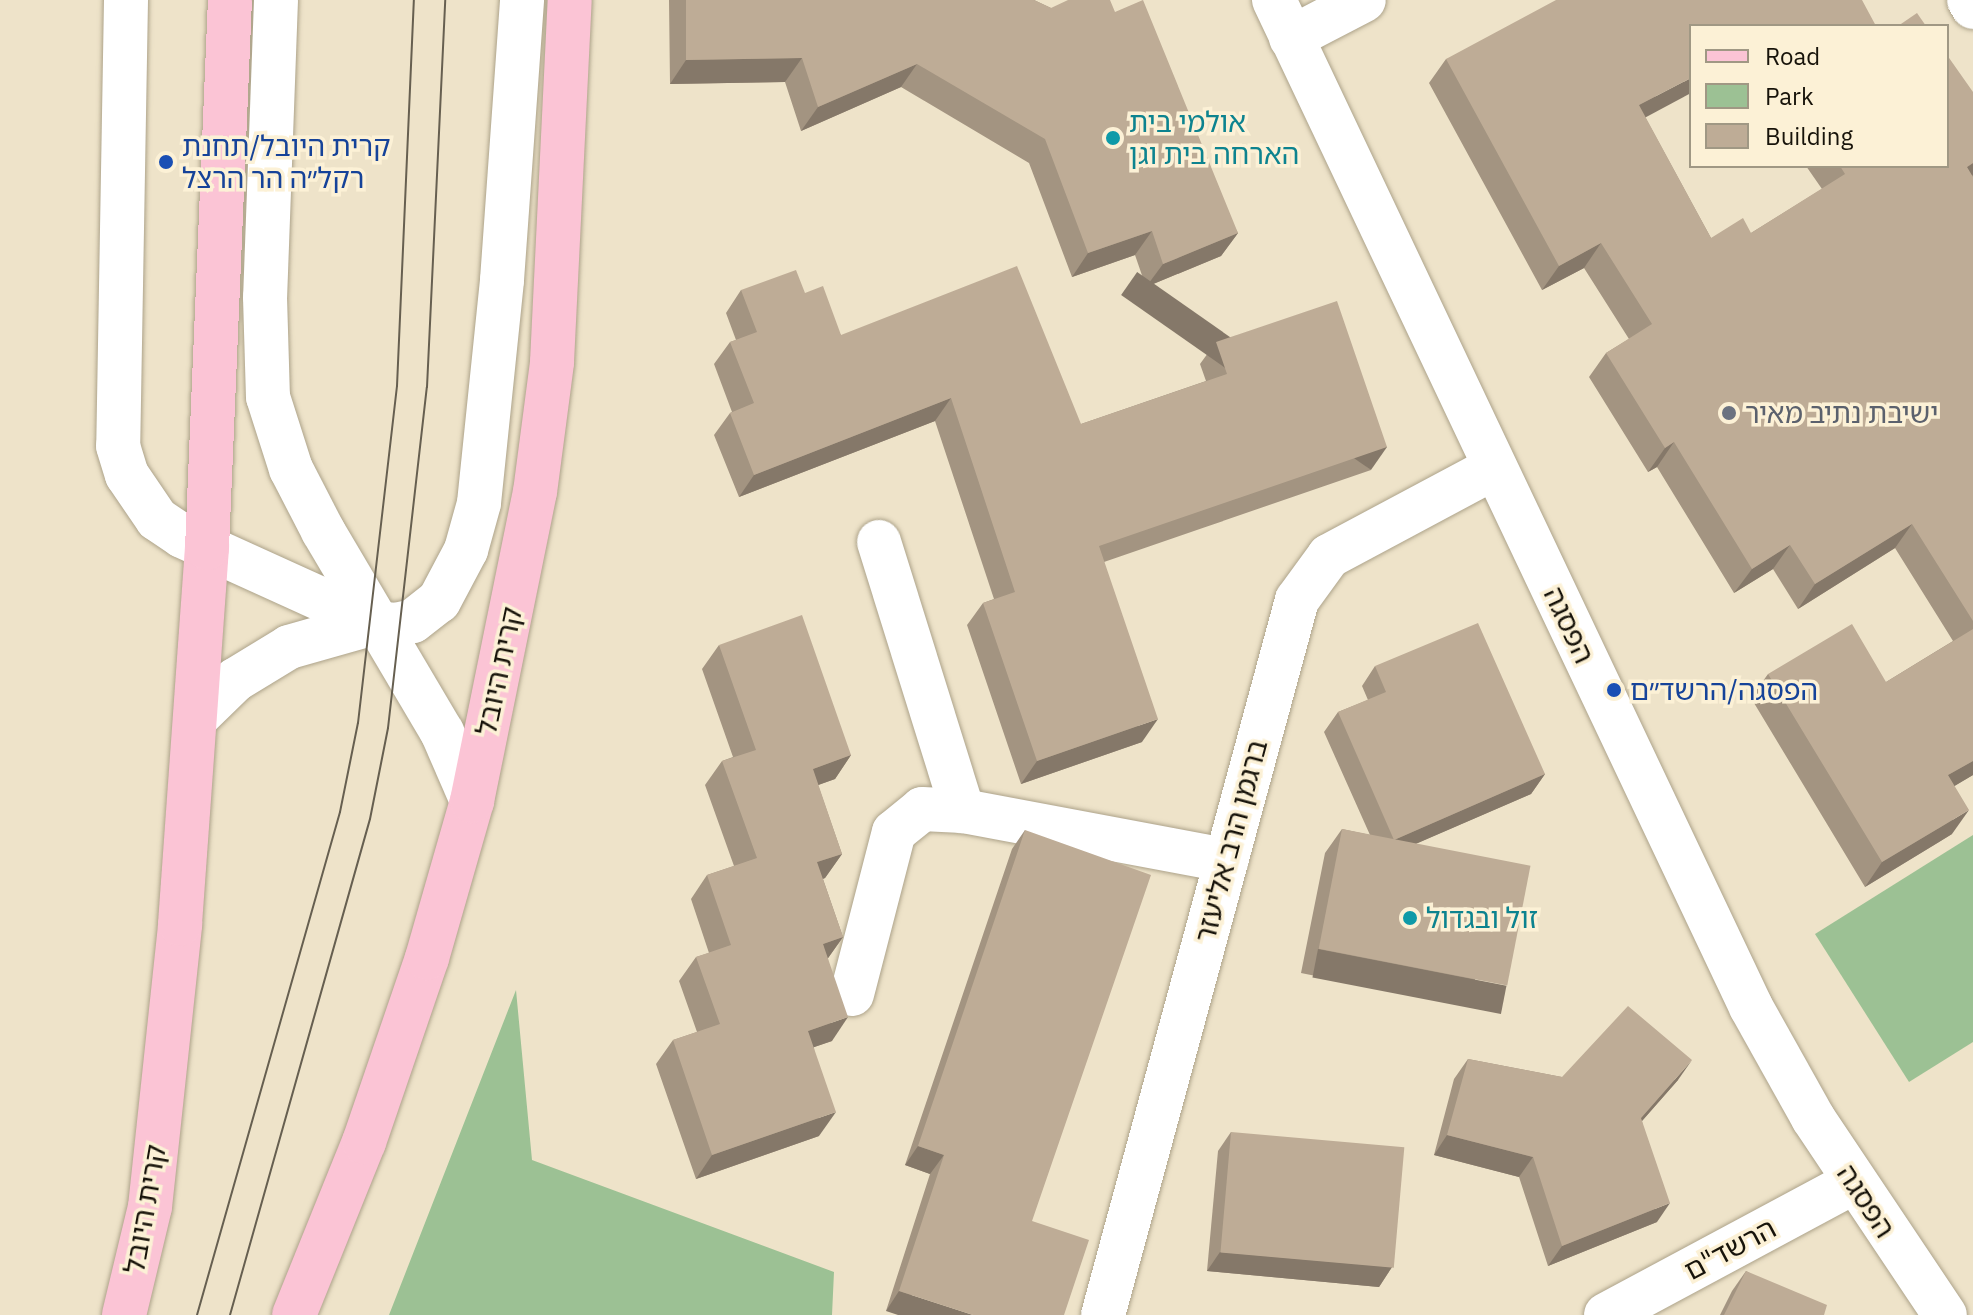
<!DOCTYPE html>
<html>
<head>
<meta charset="utf-8">
<style>
	body { margin:0 }
	#map { position:relative; width:1973px; height:1315px; overflow:hidden; background:#eee3c9; font-family:"IBM Plex Sans","Noto Sans Hebrew",sans-serif }
	div>[style] { position:absolute }
	[style*='--x'] { left:calc(var(--x)*1px); top:calc(var(--y)*1px); width:calc(var(--w)*1px); rotate:calc(var(--a)*1deg) }
	.green>* { inset:0; background:#9cc194 }
	.roads { filter:drop-shadow(0 0 2px #ada38a) drop-shadow(0 0 2px #ada38a) }
	.minor>* { height:44px; margin:-22px; padding:0 22px; transform-origin:22px; border-radius:22px; background:#fff }
	.major>* { height:44px; margin:-22px; padding:0 22px; transform-origin:22px; border-radius:22px; background:#fbc4d5 }
	.tram>* { height:2px; margin:-1px; padding:0 1px; transform-origin:1px; border-radius:1px; background:#665f50 }
	.wall>* { inset:0; background:#a39481 }
	.shaded-wall>* { inset:0; background:#857869; transform-origin:0 0 }
	.building>* { inset:0; background:#beac96; transform-origin:0 0 }
	.dots>* { width:22px; height:22px; translate:-50% -50%; box-sizing:border-box; border:4px solid #fcf1d6; border-radius:50% }
	span { translate:-50% -50%; white-space:nowrap; text-align:center; line-height:1.15; -webkit-text-stroke:7px #fcf1d6; paint-order:stroke }
	.culture-label { font-size:28px; color:#0d838f }
	.left { translate:0 -50%; text-align:left }
	.transit-label { font-size:28px; color:#164399 }
	.worship-label { font-size:28px; color:#5b616d }
	.street-label { font-size:28px; color:#17130a }
	.legend { position:absolute; left:1689px; top:24px; width:260px; height:144px; box-sizing:border-box; background:#fcf1d6; border:2px solid #a09884; margin:0; padding:10px 14px; list-style:none; font-size:24px; color:#17130a }
	.legend li { display:flex; align-items:center; gap:16px; height:40px }
	.legend b { width:40px; border:2px solid #a09884 }
</style>
</head>
<body>
<div id="map">
	<div class="green">
		<i style="clip-path:polygon(1973px 835px,1973px 1042px,1909px 1082px,1815px 934px)"></i>
		<i style="clip-path:polygon(516px 990px,532px 1160px,834px 1272px,832px 1315px,389px 1315px)"></i>
	</div>
	<div class="roads">
		<div class="minor">
			<i style="--x:126;--y:0;--w:446;--a:91"></i>
			<i style="--x:118;--y:446;--w:30;--a:73"></i>
			<i style="--x:127;--y:475;--w:53;--a:55.7"></i>
			<i style="--x:157;--y:519;--w:30;--a:34"></i>
			<i style="--x:182;--y:536;--w:211;--a:24.4"></i>
			<i style="--x:374;--y:623;--w:22;--a:5"></i>
			<i style="--x:396;--y:625;--w:17;--a:-13"></i>
			<i style="--x:413;--y:621;--w:33;--a:-38"></i>
			<i style="--x:439;--y:601;--w:58;--a:-62.1"></i>
			<i style="--x:466;--y:550;--w:49;--a:-74.5"></i>
			<i style="--x:479;--y:503;--w:224;--a:-84.1"></i>
			<i style="--x:502;--y:280;--w:281;--a:-85.9"></i>
			<i style="--x:276;--y:0;--w:297;--a:92.1"></i>
			<i style="--x:265;--y:297;--w:100;--a:88.3"></i>
			<i style="--x:268;--y:397;--w:76;--a:72.3"></i>
			<i style="--x:291;--y:469;--w:70;--a:62.7"></i>
			<i style="--x:323;--y:531;--w:234;--a:59.4"></i>
			<i style="--x:442;--y:732;--w:75;--a:66.5"></i>
			<i style="--x:1274;--y:0;--w:1114;--a:64.65"></i>
			<i style="--x:1751;--y:1007;--w:127;--a:60.8"></i>
			<i style="--x:1813;--y:1118;--w:237;--a:56.2"></i>
			<i style="--x:1969;--y:0;--w:8;--a:60"></i>
			<i style="--x:1291;--y:38;--w:82;--a:-27.5"></i>
			<i style="--x:879;--y:542;--w:282;--a:72.7"></i>
			<i style="--x:963;--y:811;--w:268;--a:10.6"></i>
			<i style="--x:195;--y:719;--w:56;--a:-44.3"></i>
			<i style="--x:235;--y:680;--w:63;--a:-31.4"></i>
			<i style="--x:289;--y:647;--w:88;--a:-15.8"></i>
			<i style="--x:852;--y:994;--w:167;--a:-75.5"></i>
			<i style="--x:894;--y:832;--w:36;--a:-39"></i>
			<i style="--x:922;--y:809;--w:41;--a:2.8"></i>
			<i style="--x:1103;--y:1315;--w:741;--a:-74.82"></i>
			<i style="--x:1297;--y:600;--w:54;--a:-54"></i>
			<i style="--x:1329;--y:556;--w:187;--a:-28.1"></i>
			<i style="--x:1606;--y:1315;--w:281;--a:-28.2"></i>
		</div>
		<div class="major">
			<i style="--x:124;--y:1315;--w:111;--a:-76.5"></i>
			<i style="--x:150;--y:1207;--w:285;--a:-83.9"></i>
			<i style="--x:180;--y:924;--w:377;--a:-85.9"></i>
			<i style="--x:207;--y:548;--w:548;--a:-87.6"></i>
			<i style="--x:294;--y:1315;--w:187;--a:-68"></i>
			<i style="--x:364;--y:1142;--w:194;--a:-71.1"></i>
			<i style="--x:427;--y:958;--w:163;--a:-74"></i>
			<i style="--x:472;--y:801;--w:315;--a:-78.5"></i>
			<i style="--x:535;--y:492;--w:131;--a:-82.5"></i>
			<i style="--x:552;--y:362;--w:362;--a:-87.2"></i>
		</div>
	</div>
	<div class="tram">
		<i style="--x:197;--y:1315;--w:523;--a:-74.13"></i>
		<i style="--x:340;--y:812;--w:91;--a:-78.6"></i>
		<i style="--x:358;--y:723;--w:339;--a:-83.4"></i>
		<i style="--x:397;--y:386;--w:386;--a:-87.5"></i>
		<i style="--x:230;--y:1315;--w:515;--a:-74.24"></i>
		<i style="--x:370;--y:819;--w:93;--a:-78.8"></i>
		<i style="--x:388;--y:728;--w:343;--a:-83.5"></i>
		<i style="--x:427;--y:387;--w:387;--a:-87.3"></i>
	</div>
	<div class="wall">
		<i style="clip-path:polygon(669px 0,1034px 0,1051px 8px,1115px 12px,1238px 233px,1221px 256px,1146px 287px,1135px 255px,1072px 277px,1029px 163px,901px 87px,801px 131px,785px 82px,670px 84px)"></i>
		<i style="clip-path:polygon(1691px 26px,1645px 117px,1711px 238px,1751px 233px,1822px 189px,1806px 166px,1947px 166px,1973px 92px,1973px 775px,1954px 786px,1952px 834px,1865px 887px,1751px 698px,1768px 674px,1886px 682px,1953px 641px,1895px 548px,1798px 609px,1773px 569px,1734px 593px,1657px 467px,1648px 472px,1589px 377px,1606px 353px,1629px 339px,1584px 268px,1542px 290px,1429px 83px,1446px 59px)"></i>
		<i style="clip-path:polygon(741px 290px,805px 293px,841px 335px,1081px 424px,1206px 381px,1200px 364px,1216px 342px,1371px 470px,1104px 562px,1142px 742px,1021px 784px,967px 625px,983px 603px,994px 599px,935px 421px,739px 497px,714px 435px,730px 413px,732px 412px,714px 364px,730px 342px,736px 340px,726px 313px)"></i>
		<i style="clip-path:polygon(719px 645px,851px 755px,835px 779px,818px 785px,842px 854px,825px 878px,823px 879px,843px 937px,828px 958px,832px 1041px,814px 1047px,819px 1136px,696px 1179px,656px 1064px,673px 1040px,697px 1032px,679px 981px,696px 957px,709px 953px,691px 899px,707px 875px,734px 866px,705px 785px,722px 761px,733px 757px,702px 669px)"></i>
		<i style="clip-path:polygon(1375px 666px,1545px 774px,1531px 794px,1415px 844px,1489px 1011px,1301px 973px,1325px 853px,1342px 829px,1370px 835px,1324px 732px,1338px 712px,1368px 700px,1362px 686px)"></i>
		<i style="clip-path:polygon(1025px 830px,1032px 1221px,886px 1311px,930px 1174px,905px 1165px,1012px 849px)"></i>
		<i style="clip-path:polygon(1468px 1059px,1562px 1077px,1678px 1080px,1642px 1121px,1657px 1222px,1548px 1266px,1519px 1177px,1434px 1155px,1454px 1079px)"></i>
		<i style="clip-path:polygon(1231px 1132px,1392px 1267px,1379px 1287px,1207px 1271px,1218px 1151px)"></i>
		<i style="clip-path:polygon(1746px 1271px,1824px 1315px,1720px 1315px,1732px 1291px)"></i>
	</div>
	<div class="shaded-wall">
		<i style="clip-path:polygon(802px 58px,785px 82px,670px 84px,686px 60px)"></i>
		<i style="clip-path:polygon(917px 64px,901px 87px,801px 131px,818px 107px)"></i>
		<i style="clip-path:polygon(1691px 78px,1691px 93px,1622px 130px,1639px 105px)"></i>
		<i style="clip-path:polygon(1973px 163px,1973px 175px,1950px 191px,1967px 167px)"></i>
		<i style="clip-path:polygon(1152px 231px,1135px 255px,1072px 277px,1088px 253px)"></i>
		<i style="clip-path:polygon(1238px 233px,1221px 256px,1146px 287px,1163px 264px)"></i>
		<i style="clip-path:polygon(1601px 243px,1584px 268px,1542px 290px,1559px 266px)"></i>
		<i style="clip-path:polygon(951px 398px,935px 421px,739px 497px,754px 475px)"></i>
		<i style="clip-path:polygon(1674px 442px,1657px 467px,1648px 472px,1665px 448px)"></i>
		<i style="left:1387px;top:447px;width:28px;height:305px;rotate:125deg"></i>
		<i style="clip-path:polygon(1912px 524px,1895px 548px,1798px 609px,1815px 584px)"></i>
		<i style="clip-path:polygon(1790px 545px,1773px 569px,1734px 593px,1752px 569px)"></i>
		<i style="clip-path:polygon(1158px 719px,1142px 742px,1021px 784px,1037px 761px)"></i>
		<i style="clip-path:polygon(851px 755px,835px 779px,796px 793px,813px 769px)"></i>
		<i style="clip-path:polygon(1973px 761px,1973px 775px,1931px 800px,1948px 775px)"></i>
		<i style="clip-path:polygon(1545px 774px,1531px 794px,1381px 859px,1394px 840px)"></i>
		<i style="clip-path:polygon(1969px 810px,1952px 834px,1865px 887px,1882px 862px)"></i>
		<i style="clip-path:polygon(842px 854px,825px 878px,801px 886px,817px 862px)"></i>
		<i style="clip-path:polygon(843px 937px,826px 961px,823px 944px)"></i>
		<i style="left:1318px;top:949px;width:192px;height:29px;rotate:11deg"></i>
		<i style="clip-path:polygon(848px 1017px,832px 1041px,791px 1055px,808px 1031px)"></i>
		<i style="clip-path:polygon(1692px 1060px,1678px 1080px,1627px 1138px,1641px 1118px)"></i>
		<i style="clip-path:polygon(836px 1112px,819px 1136px,696px 1179px,712px 1155px)"></i>
		<i style="clip-path:polygon(1447px 1135px,1533px 1157px,1519px 1177px,1434px 1155px)"></i>
		<i style="clip-path:polygon(918px 1146px,944px 1155px,930px 1174px,905px 1165px)"></i>
		<i style="clip-path:polygon(1670px 1203px,1657px 1222px,1548px 1266px,1562px 1246px)"></i>
		<i style="clip-path:polygon(1220px 1252px,1392px 1267px,1379px 1287px,1207px 1271px)"></i>
		<i style="clip-path:polygon(899px 1291px,973px 1315px,898px 1315px,886px 1311px)"></i>
	</div>
	<div class="building">
		<i style="clip-path:polygon(686px 0,1034px 0,1051px 8px,1068px 0,1110px 0,1115px 12px,1143px 0,1238px 233px,1163px 264px,1152px 231px,1088px 253px,1045px 139px,917px 64px,818px 107px,802px 58px,686px 60px)"></i>
		<i style="clip-path:polygon(1556px 0,1862px 0,1876px 26px,1691px 26px,1691px 78px,1639px 105px,1711px 238px,1743px 218px,1751px 233px,1845px 174px,1840px 166px,1947px 166px,1947px 55px,1973px 92px,1973px 163px,1967px 167px,1973px 177px,1973px 621px,1912px 524px,1815px 584px,1790px 545px,1752px 569px,1674px 442px,1665px 448px,1606px 353px,1652px 324px,1601px 243px,1559px 266px,1446px 59px)"></i>
		<i style="clip-path:polygon(1917px 13px,1926px 26px,1898px 26px)"></i>
		<i style="clip-path:polygon(1017px 266px,1081px 424px,1227px 374px,1216px 342px,1337px 301px,1387px 447px,1099px 546px,1158px 719px,1037px 761px,983px 603px,1015px 592px,951px 398px,754px 475px,730px 413px,754px 403px,730px 342px,757px 332px,741px 290px,796px 270px,805px 293px,823px 286px,841px 335px)"></i>
		<i style="clip-path:polygon(802px 615px,851px 755px,813px 769px,842px 854px,817px 862px,843px 937px,823px 944px,848px 1017px,808px 1031px,836px 1112px,712px 1155px,673px 1040px,720px 1024px,696px 957px,731px 945px,707px 875px,757px 858px,722px 761px,756px 750px,719px 645px)"></i>
		<i style="clip-path:polygon(1478px 623px,1545px 774px,1394px 840px,1338px 712px,1386px 692px,1375px 666px)"></i>
		<i style="clip-path:polygon(1852px 624px,1886px 682px,1973px 629px,1973px 761px,1948px 775px,1969px 810px,1882px 862px,1768px 674px)"></i>
		<i style="left:1342px;top:829px;width:192px;height:122px;rotate:11deg"></i>
		<i style="clip-path:polygon(1025px 830px,1151px 875px,1032px 1221px,1089px 1240px,1064px 1315px,973px 1315px,899px 1291px,944px 1155px,918px 1146px)"></i>
		<i style="clip-path:polygon(1628px 1006px,1692px 1060px,1641px 1118px,1670px 1203px,1562px 1246px,1533px 1157px,1447px 1135px,1468px 1059px,1562px 1077px)"></i>
		<i style="left:1231px;top:1132px;width:174px;height:121px;rotate:5deg"></i>
		<i style="clip-path:polygon(1746px 1271px,1827px 1305px,1824px 1315px,1724px 1315px)"></i>
	</div>
	<div class="dots">
		<i style="left:1113px;top:138px;background:#0f9aa8"></i>
		<i style="left:166px;top:162px;background:#1a4fb4"></i>
		<i style="left:1729px;top:413px;background:#6b7280"></i>
		<i style="left:1614px;top:690px;background:#1a4fb4"></i>
		<i style="left:1410px;top:918px;background:#0f9aa8"></i>
	</div>
	<div class="culture-label">
		<span class="left" style="left:1129px;top:138px">אולמי בית<br>הארחה בית וגן</span>
		<span class="left" style="left:1426px;top:918px">זול ובגדול</span>
	</div>
	<div class="transit-label">
		<span class="left" style="left:182px;top:162px">קרית היובל/תחנת<br>רקל״ה הר הרצל</span>
		<span class="left" style="left:1630px;top:690px">הפסגה/הרשד״ם</span>
	</div>
	<div class="worship-label">
		<span class="left" style="left:1745px;top:413px">ישיבת נתיב מאיר</span>
	</div>
	<div class="street-label">
		<span style="left:1569px;top:625px;rotate:65deg">הפסגה</span>
		<span style="left:499px;top:671px;rotate:-78deg">קרית היובל</span>
		<span style="left:1231px;top:841px;rotate:-75deg">ברגמן הרב אליעזר</span>
		<span style="left:1866px;top:1201px;rotate:57deg">הפסגה</span>
		<span style="left:145px;top:1209px;rotate:-80deg">קרית היובל</span>
		<span style="left:1730px;top:1249px;rotate:-28deg">הרשד"ם</span>
	</div>
	<ul class="legend">
	<li><b style="height:10px;background:#fbc4d5"></b>Road</li>
	<li><b style="height:22px;background:#9cc194"></b>Park</li>
	<li><b style="height:22px;background:#beac96"></b>Building</li>
	</ul>
</div>
</body>
</html>
